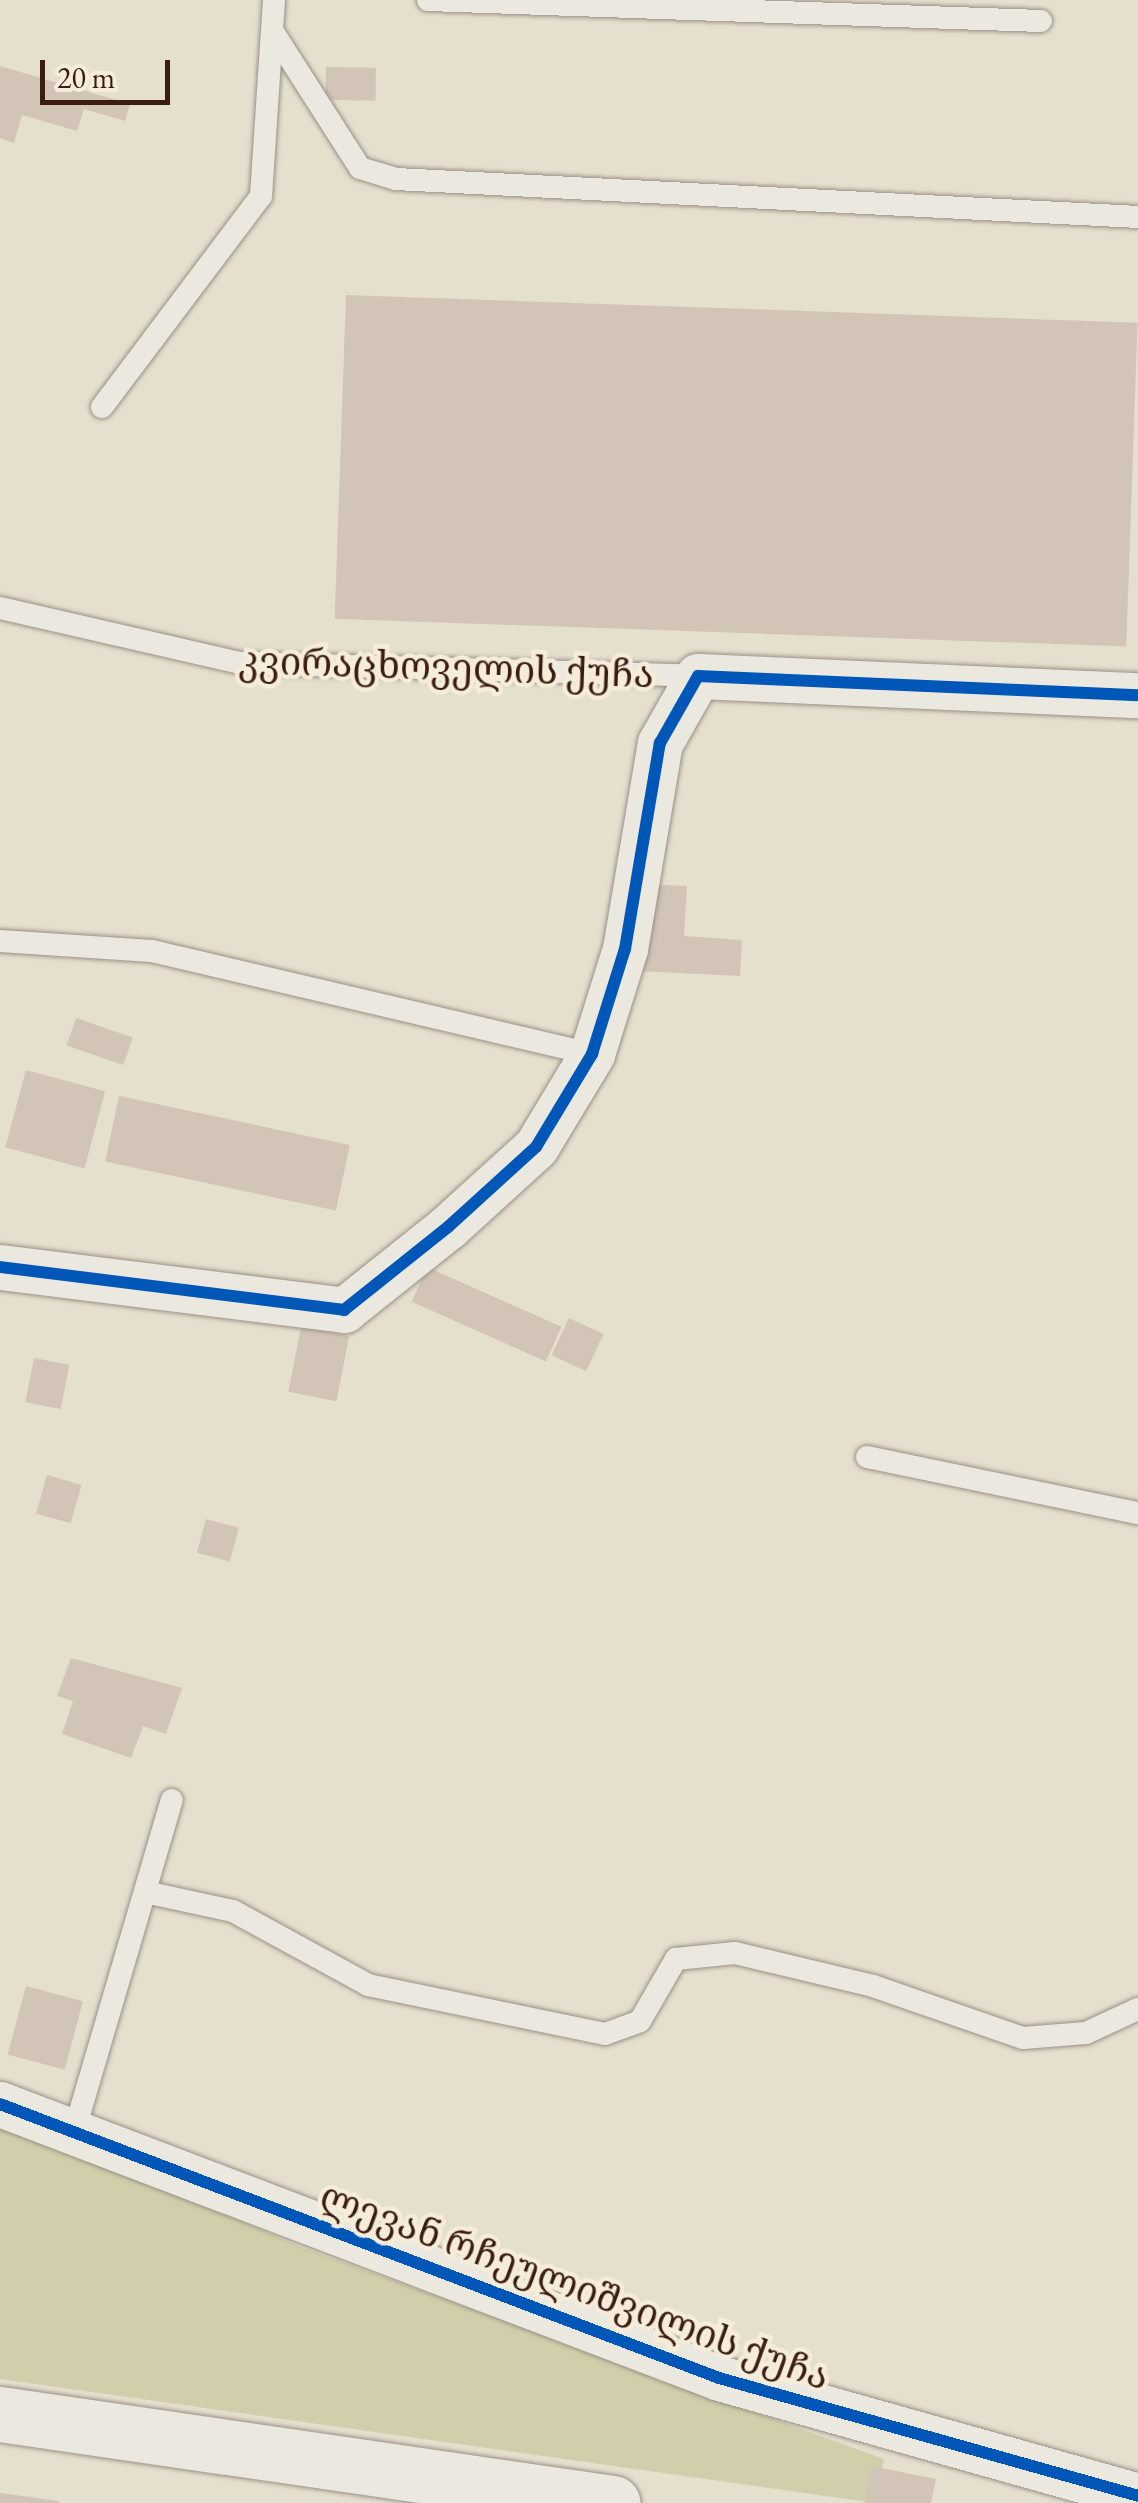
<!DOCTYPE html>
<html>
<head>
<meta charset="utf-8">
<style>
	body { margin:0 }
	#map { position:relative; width:1138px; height:2503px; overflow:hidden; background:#e5dfce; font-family:"EB Garamond","Noto Serif Georgian",serif }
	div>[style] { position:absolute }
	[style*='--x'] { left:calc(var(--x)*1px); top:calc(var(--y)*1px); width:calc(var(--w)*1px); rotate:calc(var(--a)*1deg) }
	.green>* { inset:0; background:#d1cfab }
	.building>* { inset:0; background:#d2c5b7; transform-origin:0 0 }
	.roads { filter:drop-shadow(0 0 2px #999186) drop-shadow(0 0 2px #999186) }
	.service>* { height:22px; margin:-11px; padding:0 11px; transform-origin:11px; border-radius:11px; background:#ebe8df }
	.minor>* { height:45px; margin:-22.5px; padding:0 22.5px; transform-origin:22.5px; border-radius:22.5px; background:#ebe8df }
	.tertiary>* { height:55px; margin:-27.5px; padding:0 27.5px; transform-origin:27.5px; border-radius:27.5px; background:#ebe8df }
	.cycleway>* { height:12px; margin:-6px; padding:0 6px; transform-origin:6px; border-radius:6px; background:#0057b8 }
	span { translate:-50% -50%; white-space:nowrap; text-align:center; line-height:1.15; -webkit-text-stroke:9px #f5edd9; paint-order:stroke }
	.street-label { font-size:38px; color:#3a1d12 }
	.scale { position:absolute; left:40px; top:60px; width:130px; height:45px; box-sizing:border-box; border:5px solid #3a1d12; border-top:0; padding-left:12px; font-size:30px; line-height:35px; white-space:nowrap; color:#3a1d12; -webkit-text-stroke:8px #f5edd9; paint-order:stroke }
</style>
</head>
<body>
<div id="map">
	<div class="green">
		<i style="clip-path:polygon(0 2114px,298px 2246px,884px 2459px,875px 2503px,0 2379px)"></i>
	</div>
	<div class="building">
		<i style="clip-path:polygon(0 66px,130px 104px,125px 121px,84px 109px,77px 131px,22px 115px,14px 143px,0 138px)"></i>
		<i style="left:326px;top:67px;width:50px;height:33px;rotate:1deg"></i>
		<i style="left:346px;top:295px;width:792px;height:324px;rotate:2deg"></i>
		<i style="clip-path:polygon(644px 884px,687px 886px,684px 936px,742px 940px,740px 976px,638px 971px)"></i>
		<i style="left:76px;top:1018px;width:60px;height:29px;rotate:19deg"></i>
		<i style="left:26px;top:1070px;width:82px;height:80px;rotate:15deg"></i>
		<i style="left:119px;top:1096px;width:236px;height:67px;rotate:12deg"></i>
		<i style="left:427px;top:1267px;width:147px;height:38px;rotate:24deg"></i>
		<i style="left:569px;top:1318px;width:38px;height:41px;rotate:25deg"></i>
		<i style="left:301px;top:1327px;width:49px;height:66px;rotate:11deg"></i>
		<i style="left:34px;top:1358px;width:36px;height:45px;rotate:11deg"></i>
		<i style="left:47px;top:1475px;width:36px;height:40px;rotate:16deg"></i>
		<i style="left:206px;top:1519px;width:34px;height:35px;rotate:15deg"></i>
		<i style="clip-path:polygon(71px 1658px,182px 1688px,166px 1734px,143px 1726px,131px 1758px,62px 1734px,73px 1701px,57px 1696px)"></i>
		<i style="left:26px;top:1986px;width:59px;height:71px;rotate:15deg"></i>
		<i style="clip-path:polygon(871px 2466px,936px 2479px,931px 2503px,865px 2503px)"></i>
		<i style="clip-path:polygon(0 2493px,59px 2501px,58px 2503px,0 2503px)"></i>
	</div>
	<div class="roads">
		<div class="service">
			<i style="--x:428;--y:0;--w:613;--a:1.96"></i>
			<i style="--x:273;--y:32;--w:161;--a:57.4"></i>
			<i style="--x:360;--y:168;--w:38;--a:17"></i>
			<i style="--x:396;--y:179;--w:743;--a:2.93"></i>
			<i style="--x:102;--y:407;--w:264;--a:-53"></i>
			<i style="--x:261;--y:196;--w:196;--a:-86.2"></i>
			<i style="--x:0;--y:608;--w:247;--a:12.9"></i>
			<i style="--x:241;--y:663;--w:457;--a:1.6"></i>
			<i style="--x:0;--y:941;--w:152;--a:3.8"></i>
			<i style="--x:152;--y:951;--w:452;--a:13.2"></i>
			<i style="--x:867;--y:1457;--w:277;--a:11.7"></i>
			<i style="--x:145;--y:1892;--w:90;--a:12.2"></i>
			<i style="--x:233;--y:1911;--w:154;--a:28.7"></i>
			<i style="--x:368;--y:1985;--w:242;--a:11.7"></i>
			<i style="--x:605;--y:2034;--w:37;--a:-20"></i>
			<i style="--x:640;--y:2021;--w:72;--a:-59.9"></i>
			<i style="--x:676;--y:1959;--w:59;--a:-5.8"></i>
			<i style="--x:735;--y:1953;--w:142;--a:13.4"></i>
			<i style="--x:873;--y:1986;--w:159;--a:19.1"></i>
			<i style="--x:1023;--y:2038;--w:63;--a:-4.5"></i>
			<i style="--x:1086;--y:2033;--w:57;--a:-24.8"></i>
			<i style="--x:74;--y:2132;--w:346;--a:-73.6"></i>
		</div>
		<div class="minor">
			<i style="--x:0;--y:1267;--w:347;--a:7.1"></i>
			<i style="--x:344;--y:1310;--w:133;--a:-38.6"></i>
			<i style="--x:448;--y:1227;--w:119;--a:-42.3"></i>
			<i style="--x:536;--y:1147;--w:109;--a:-58.9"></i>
			<i style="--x:592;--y:1054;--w:110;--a:-72.6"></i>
			<i style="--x:625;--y:949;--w:209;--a:-80.4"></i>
			<i style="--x:660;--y:743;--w:77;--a:-60.4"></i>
			<i style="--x:698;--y:676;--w:440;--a:2.5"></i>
			<i style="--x:0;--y:2104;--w:769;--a:20.86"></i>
			<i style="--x:719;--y:2378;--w:435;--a:15.7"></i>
		</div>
		<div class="tertiary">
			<i style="--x:0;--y:2414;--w:619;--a:8.26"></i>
		</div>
	</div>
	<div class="cycleway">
		<i style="--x:0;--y:1267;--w:347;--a:7.1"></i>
		<i style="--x:344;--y:1310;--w:133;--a:-38.6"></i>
		<i style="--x:448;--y:1227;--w:119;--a:-42.3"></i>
		<i style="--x:536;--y:1147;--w:109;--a:-58.9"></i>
		<i style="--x:592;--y:1054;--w:110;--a:-72.6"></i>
		<i style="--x:625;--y:949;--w:209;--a:-80.4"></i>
		<i style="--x:660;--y:743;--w:77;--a:-60.4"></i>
		<i style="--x:698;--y:676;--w:440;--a:2.5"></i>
		<i style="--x:0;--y:2104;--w:769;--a:20.86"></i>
		<i style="--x:719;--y:2378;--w:435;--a:15.7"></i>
	</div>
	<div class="street-label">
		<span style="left:446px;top:667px;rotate:2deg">კვირაცხოველის ქუჩა</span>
		<span style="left:575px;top:2286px;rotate:20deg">ლევან რჩეულიშვილის ქუჩა</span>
	</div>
	<div class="scale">20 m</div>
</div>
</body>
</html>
